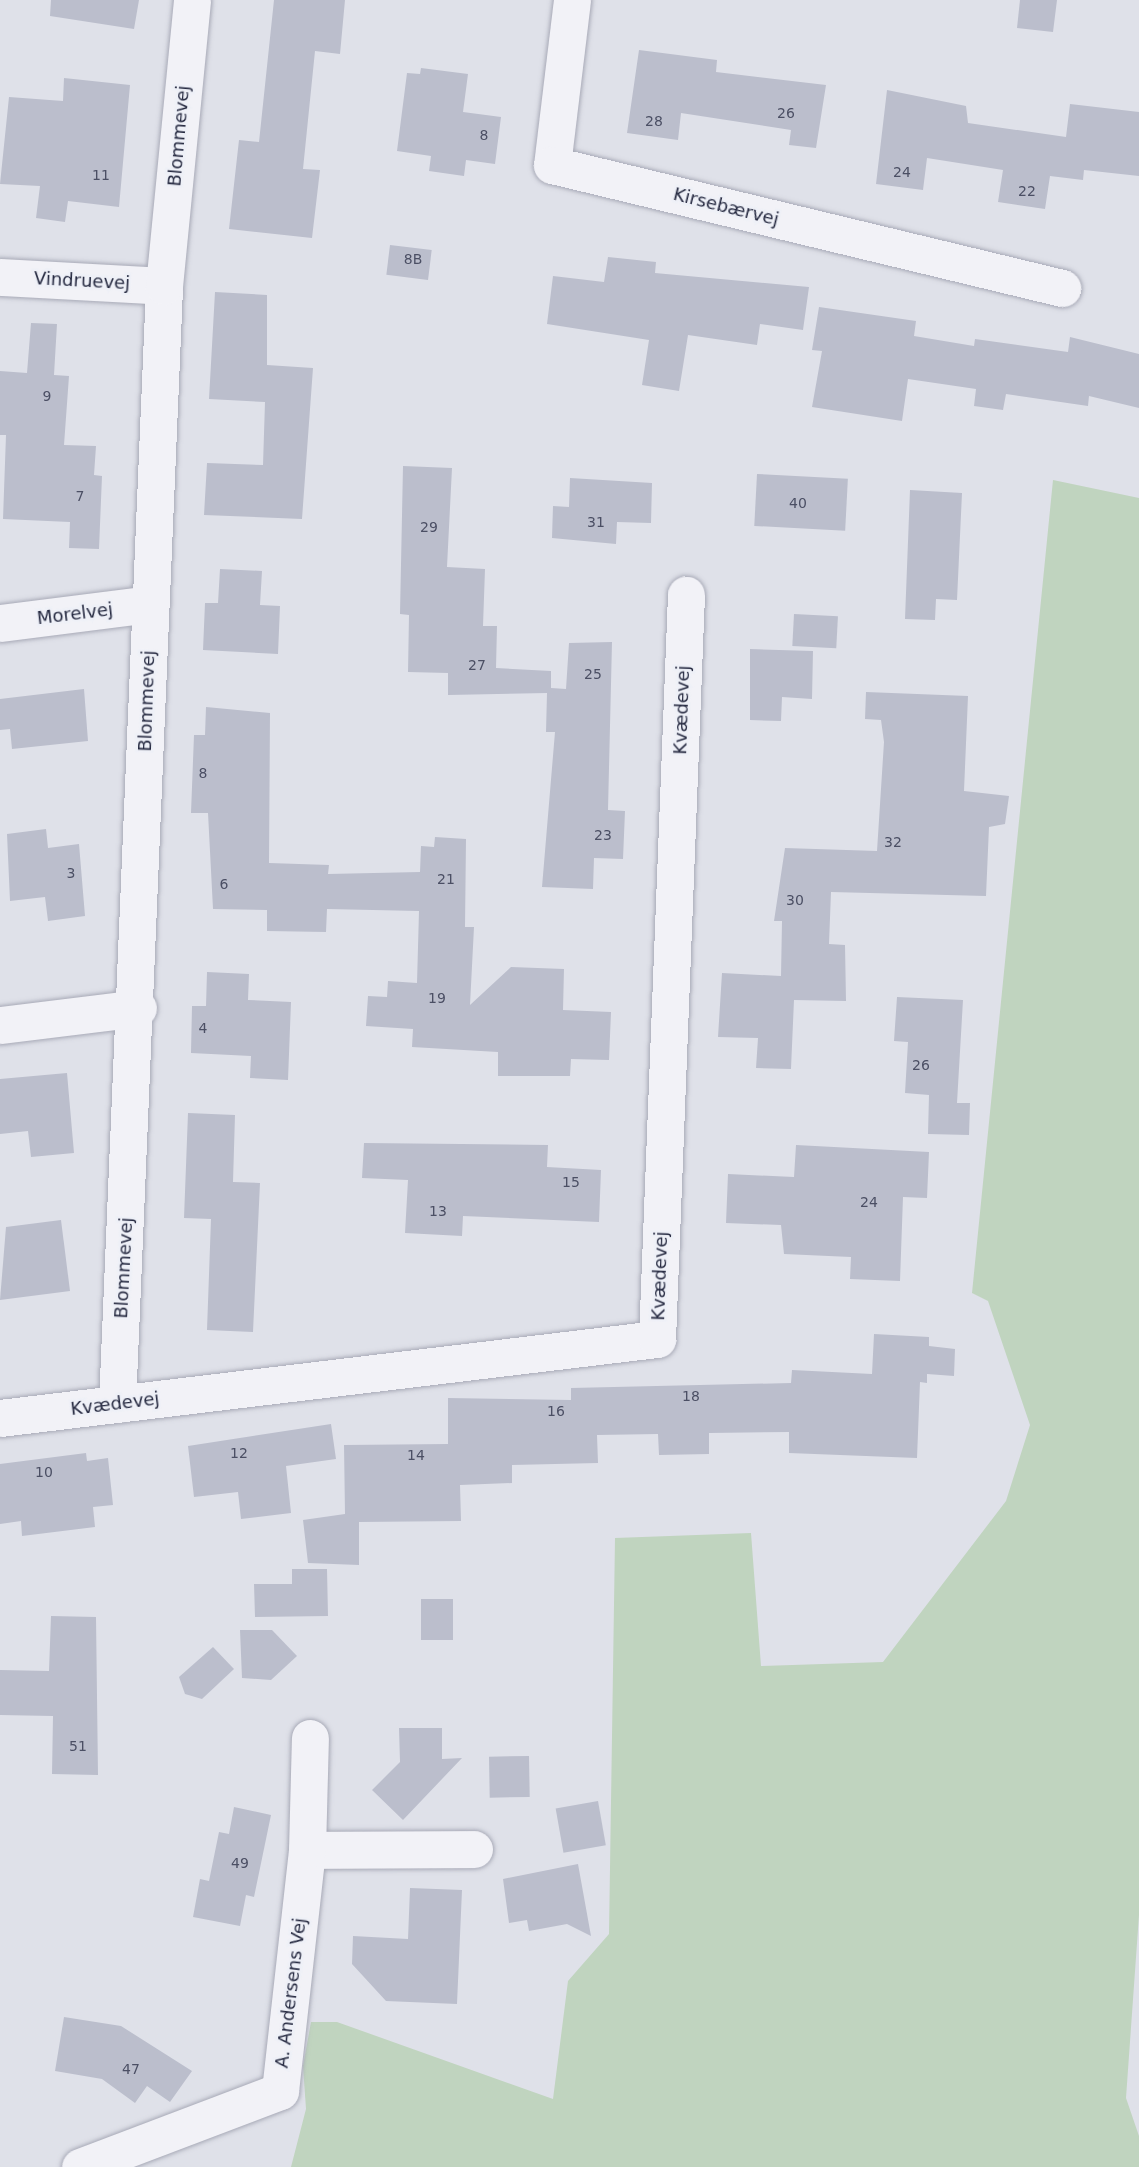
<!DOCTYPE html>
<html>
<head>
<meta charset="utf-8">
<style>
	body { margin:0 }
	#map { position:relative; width:1139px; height:2167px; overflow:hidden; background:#dfe1e9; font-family:"DejaVu Sans",sans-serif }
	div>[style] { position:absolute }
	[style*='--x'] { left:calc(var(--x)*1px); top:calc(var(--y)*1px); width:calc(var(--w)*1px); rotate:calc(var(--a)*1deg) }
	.green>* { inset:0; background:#c0d4bf }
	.building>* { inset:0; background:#bbbecc; transform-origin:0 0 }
	.roads { filter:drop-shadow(0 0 2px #a8aab7) drop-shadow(0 0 2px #a8aab7) }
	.minor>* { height:37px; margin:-18.5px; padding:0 18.5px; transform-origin:18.5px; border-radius:18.5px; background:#f2f2f7 }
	span { translate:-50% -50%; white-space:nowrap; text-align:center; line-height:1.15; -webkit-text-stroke:5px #eef0f7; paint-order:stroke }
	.number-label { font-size:14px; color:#4b4f64 }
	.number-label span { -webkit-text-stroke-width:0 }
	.street-label { font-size:18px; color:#262a41 }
</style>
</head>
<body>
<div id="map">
	<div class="green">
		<i style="clip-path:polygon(1053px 480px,1139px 498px,1139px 1915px,1126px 2098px,1139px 2136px,1139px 2167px,291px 2167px,306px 2109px,303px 2066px,311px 2022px,337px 2022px,553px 2099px,568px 1981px,609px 1934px,615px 1538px,751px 1533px,761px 1666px,883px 1662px,1006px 1501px,1030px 1425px,988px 1301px,972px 1293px)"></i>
	</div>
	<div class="building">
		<i style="clip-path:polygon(51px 0,139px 0,134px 29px,50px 16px)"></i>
		<i style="clip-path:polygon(274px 0,345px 0,340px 54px,315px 51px,303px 169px,320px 170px,312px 238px,229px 229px,239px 140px,259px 142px)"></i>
		<i style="clip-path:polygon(1020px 0,1057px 0,1053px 32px,1017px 28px)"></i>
		<i style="clip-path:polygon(639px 50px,717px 60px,716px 72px,826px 85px,816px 148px,789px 145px,791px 130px,681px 113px,678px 140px,627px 133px)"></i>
		<i style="clip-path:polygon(421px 68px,468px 74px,463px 112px,501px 117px,495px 164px,466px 160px,464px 176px,429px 171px,431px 156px,397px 151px,407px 73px,420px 74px)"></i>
		<i style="clip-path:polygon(64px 78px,130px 85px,119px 207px,68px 201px,65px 222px,36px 218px,40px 186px,0 184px,9px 97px,63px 101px)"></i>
		<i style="clip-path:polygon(887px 90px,966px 106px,968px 123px,1066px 137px,1070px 104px,1139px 112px,1139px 176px,1084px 170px,1083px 180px,1050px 176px,1045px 209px,998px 202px,1003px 170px,927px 158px,923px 190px,876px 184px)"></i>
		<i style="left:390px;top:245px;width:42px;height:30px;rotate:7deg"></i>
		<i style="clip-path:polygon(608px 257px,656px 262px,655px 273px,809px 287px,803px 330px,760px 324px,757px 345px,688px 335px,679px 391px,642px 385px,649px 340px,547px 324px,553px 276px,604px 282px)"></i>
		<i style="clip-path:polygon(215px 292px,267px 295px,267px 365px,313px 368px,302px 519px,204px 515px,207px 463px,263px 465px,265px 402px,209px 399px)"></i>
		<i style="clip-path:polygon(819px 307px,916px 321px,914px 336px,974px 346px,975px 339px,1068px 352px,1070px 337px,1139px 354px,1139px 408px,1089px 396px,1088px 406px,1006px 394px,1003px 410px,974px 406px,976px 389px,908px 379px,902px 421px,812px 407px,822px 351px,812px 350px)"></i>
		<i style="clip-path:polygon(31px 323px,57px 324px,54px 375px,69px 376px,64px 445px,96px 446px,94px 475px,102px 476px,99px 549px,69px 548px,70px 522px,3px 519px,6px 435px,0 435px,0 371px,27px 373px)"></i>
		<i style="clip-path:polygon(403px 466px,452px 468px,447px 567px,485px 569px,483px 626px,497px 626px,496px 668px,551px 671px,551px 688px,566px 689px,569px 643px,612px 642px,608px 810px,625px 811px,623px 859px,594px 858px,593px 889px,542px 887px,555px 732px,546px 732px,547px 693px,448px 695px,448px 673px,408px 672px,409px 615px,400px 614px)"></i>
		<i style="left:757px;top:474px;width:91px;height:52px;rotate:3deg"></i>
		<i style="clip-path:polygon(570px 478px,652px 483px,651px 523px,617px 522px,616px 544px,552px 538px,553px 506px,569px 507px)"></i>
		<i style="clip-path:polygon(910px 490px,962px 493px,957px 600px,936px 599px,935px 620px,905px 619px)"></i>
		<i style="clip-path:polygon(220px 569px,262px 571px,260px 605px,280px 606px,278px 654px,203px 650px,205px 603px,218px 603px)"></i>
		<i style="left:794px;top:614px;width:44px;height:32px;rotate:3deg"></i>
		<i style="clip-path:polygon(750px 649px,813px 651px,812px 699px,782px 697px,781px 721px,750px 720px)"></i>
		<i style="clip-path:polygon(84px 689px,88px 741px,12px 749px,10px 729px,0 730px,0 699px)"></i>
		<i style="clip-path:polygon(866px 692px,968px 696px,964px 791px,1009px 796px,1005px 824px,989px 827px,986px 896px,831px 892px,829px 944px,845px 945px,846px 1001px,794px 1000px,791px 1069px,756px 1068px,758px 1038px,718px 1037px,722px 973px,781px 976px,782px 921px,774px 921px,785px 848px,877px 851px,884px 742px,881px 720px,865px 719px)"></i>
		<i style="clip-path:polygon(206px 707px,270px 713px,269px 863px,329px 865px,328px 874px,420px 872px,421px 846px,434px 847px,435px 837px,466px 839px,465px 927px,474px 927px,470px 1005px,511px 967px,564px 969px,563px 1010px,611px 1012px,609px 1060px,571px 1059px,570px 1076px,498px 1076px,498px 1052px,412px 1047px,413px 1029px,366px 1026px,368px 996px,387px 997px,388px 981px,417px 983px,419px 911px,327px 909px,326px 932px,267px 931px,267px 910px,213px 909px,208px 813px,191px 813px,194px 735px,205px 735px)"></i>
		<i style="clip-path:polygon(46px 829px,48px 848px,79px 844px,85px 916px,48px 921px,45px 897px,10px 901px,7px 834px)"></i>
		<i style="clip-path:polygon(207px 972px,249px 974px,248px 1000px,291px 1002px,288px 1080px,250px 1078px,251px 1056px,191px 1053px,192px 1006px,206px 1006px)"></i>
		<i style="clip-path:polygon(897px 997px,963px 1000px,957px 1103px,970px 1103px,969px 1135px,928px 1134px,929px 1095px,905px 1093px,908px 1042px,894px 1041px)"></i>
		<i style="clip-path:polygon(67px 1073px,74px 1153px,31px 1157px,28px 1131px,0 1134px,0 1079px)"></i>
		<i style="clip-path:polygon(188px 1113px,235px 1115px,233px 1182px,260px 1183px,253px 1332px,207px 1330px,211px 1219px,184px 1218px)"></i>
		<i style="clip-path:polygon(364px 1143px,548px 1145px,547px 1167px,601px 1170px,599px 1222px,463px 1216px,462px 1236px,405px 1233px,408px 1180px,362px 1178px)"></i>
		<i style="clip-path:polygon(796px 1145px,929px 1152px,927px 1198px,903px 1197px,900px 1281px,850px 1279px,851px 1257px,784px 1254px,781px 1225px,726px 1223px,728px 1174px,794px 1177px)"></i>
		<i style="clip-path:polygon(61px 1220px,70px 1291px,0 1300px,6px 1227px)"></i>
		<i style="clip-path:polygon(874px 1334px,929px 1337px,929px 1346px,955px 1349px,954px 1376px,927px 1374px,927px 1383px,920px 1382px,917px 1458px,789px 1453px,789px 1432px,709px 1433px,709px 1454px,659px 1455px,658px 1434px,597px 1435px,598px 1463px,512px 1465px,512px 1483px,460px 1485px,461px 1521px,359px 1522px,359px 1565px,308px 1563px,303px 1520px,345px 1514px,344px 1445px,448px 1444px,448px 1398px,571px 1400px,571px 1388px,791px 1383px,792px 1370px,872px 1374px)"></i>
		<i style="clip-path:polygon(331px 1424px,336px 1459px,286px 1466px,291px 1513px,241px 1519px,238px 1492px,194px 1497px,188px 1446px)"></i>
		<i style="clip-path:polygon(86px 1453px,87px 1461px,108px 1458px,113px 1505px,93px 1507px,95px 1527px,22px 1536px,21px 1521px,0 1524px,0 1464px)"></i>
		<i style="clip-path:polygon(292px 1569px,327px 1569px,328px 1616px,255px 1617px,254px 1584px,292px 1584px)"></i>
		<i style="left:421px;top:1599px;width:32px;height:41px"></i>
		<i style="clip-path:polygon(51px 1616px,96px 1617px,98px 1775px,52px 1774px,53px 1716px,0 1715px,0 1670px,49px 1671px)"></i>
		<i style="clip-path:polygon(240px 1630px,272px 1630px,297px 1656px,271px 1680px,242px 1678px)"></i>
		<i style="clip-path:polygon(213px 1647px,234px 1669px,202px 1699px,185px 1694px,179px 1677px)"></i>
		<i style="clip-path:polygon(399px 1728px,442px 1728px,442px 1759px,462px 1758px,403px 1820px,372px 1790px,400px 1762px)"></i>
		<i style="left:529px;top:1756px;width:41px;height:40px;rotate:89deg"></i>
		<i style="left:598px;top:1801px;width:45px;height:43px;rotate:80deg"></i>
		<i style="clip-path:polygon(234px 1807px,271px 1815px,254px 1897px,246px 1895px,240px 1926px,193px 1917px,200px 1879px,209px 1881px,219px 1832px,229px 1834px)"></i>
		<i style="clip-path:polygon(578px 1864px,591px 1936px,567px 1924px,529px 1931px,527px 1920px,509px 1923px,503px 1879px)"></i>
		<i style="clip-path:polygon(410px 1888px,462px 1890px,457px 2004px,386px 2001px,352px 1964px,353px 1936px,408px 1939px)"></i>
		<i style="clip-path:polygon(64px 2017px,121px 2026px,192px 2071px,170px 2102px,147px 2086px,135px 2103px,102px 2079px,55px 2071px)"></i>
	</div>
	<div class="roads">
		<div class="minor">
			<i style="--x:572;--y:0;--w:166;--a:96.9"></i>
			<i style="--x:552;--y:165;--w:525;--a:13.56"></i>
			<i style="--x:0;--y:277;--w:164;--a:3.1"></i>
			<i style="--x:0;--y:623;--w:151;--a:-7.2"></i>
			<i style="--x:0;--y:1025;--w:139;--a:-7"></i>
			<i style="--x:117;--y:1404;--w:1119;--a:-87.59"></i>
			<i style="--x:164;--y:286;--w:287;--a:-84.4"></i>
			<i style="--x:0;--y:1418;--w:662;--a:-6.86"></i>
			<i style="--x:657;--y:1339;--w:745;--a:-87.77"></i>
			<i style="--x:307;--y:1850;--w:167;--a:-0.3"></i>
			<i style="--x:80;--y:2167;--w:214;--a:-20.8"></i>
			<i style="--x:280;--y:2091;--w:243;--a:-83.6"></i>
			<i style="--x:307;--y:1850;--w:112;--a:-88.5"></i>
		</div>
	</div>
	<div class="number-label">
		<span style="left:786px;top:113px">26</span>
		<span style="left:654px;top:121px">28</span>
		<span style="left:484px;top:135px">8</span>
		<span style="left:902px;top:172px">24</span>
		<span style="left:101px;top:175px">11</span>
		<span style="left:1027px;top:191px">22</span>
		<span style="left:413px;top:259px">8B</span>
		<span style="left:47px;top:396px">9</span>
		<span style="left:80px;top:496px">7</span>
		<span style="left:798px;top:503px">40</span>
		<span style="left:596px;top:522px">31</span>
		<span style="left:429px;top:527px">29</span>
		<span style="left:477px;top:665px">27</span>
		<span style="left:593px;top:674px">25</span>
		<span style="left:203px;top:773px">8</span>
		<span style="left:603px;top:835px">23</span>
		<span style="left:893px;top:842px">32</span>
		<span style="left:71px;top:873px">3</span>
		<span style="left:446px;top:879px">21</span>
		<span style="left:224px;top:884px">6</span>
		<span style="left:795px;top:900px">30</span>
		<span style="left:437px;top:998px">19</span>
		<span style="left:203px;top:1028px">4</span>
		<span style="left:921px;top:1065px">26</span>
		<span style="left:571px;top:1182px">15</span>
		<span style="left:869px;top:1202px">24</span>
		<span style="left:438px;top:1211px">13</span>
		<span style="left:691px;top:1396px">18</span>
		<span style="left:556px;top:1411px">16</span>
		<span style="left:239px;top:1453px">12</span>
		<span style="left:416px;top:1455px">14</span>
		<span style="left:44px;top:1472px">10</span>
		<span style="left:78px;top:1746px">51</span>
		<span style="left:240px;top:1863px">49</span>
		<span style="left:131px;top:2069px">47</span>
	</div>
	<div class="street-label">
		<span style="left:179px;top:136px;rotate:-85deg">Blommevej</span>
		<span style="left:726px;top:207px;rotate:14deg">Kirsebærvej</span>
		<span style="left:82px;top:281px;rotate:3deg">Vindruevej</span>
		<span style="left:75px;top:614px;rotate:-7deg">Morelvej</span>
		<span style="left:147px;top:701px;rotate:-88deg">Blommevej</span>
		<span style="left:682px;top:710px;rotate:-88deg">Kvædevej</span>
		<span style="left:124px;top:1268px;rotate:-87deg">Blommevej</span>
		<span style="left:660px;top:1276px;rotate:-88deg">Kvædevej</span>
		<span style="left:115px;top:1404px;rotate:-7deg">Kvædevej</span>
		<span style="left:291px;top:1993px;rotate:-83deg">A. Andersens Vej</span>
	</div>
</div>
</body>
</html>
